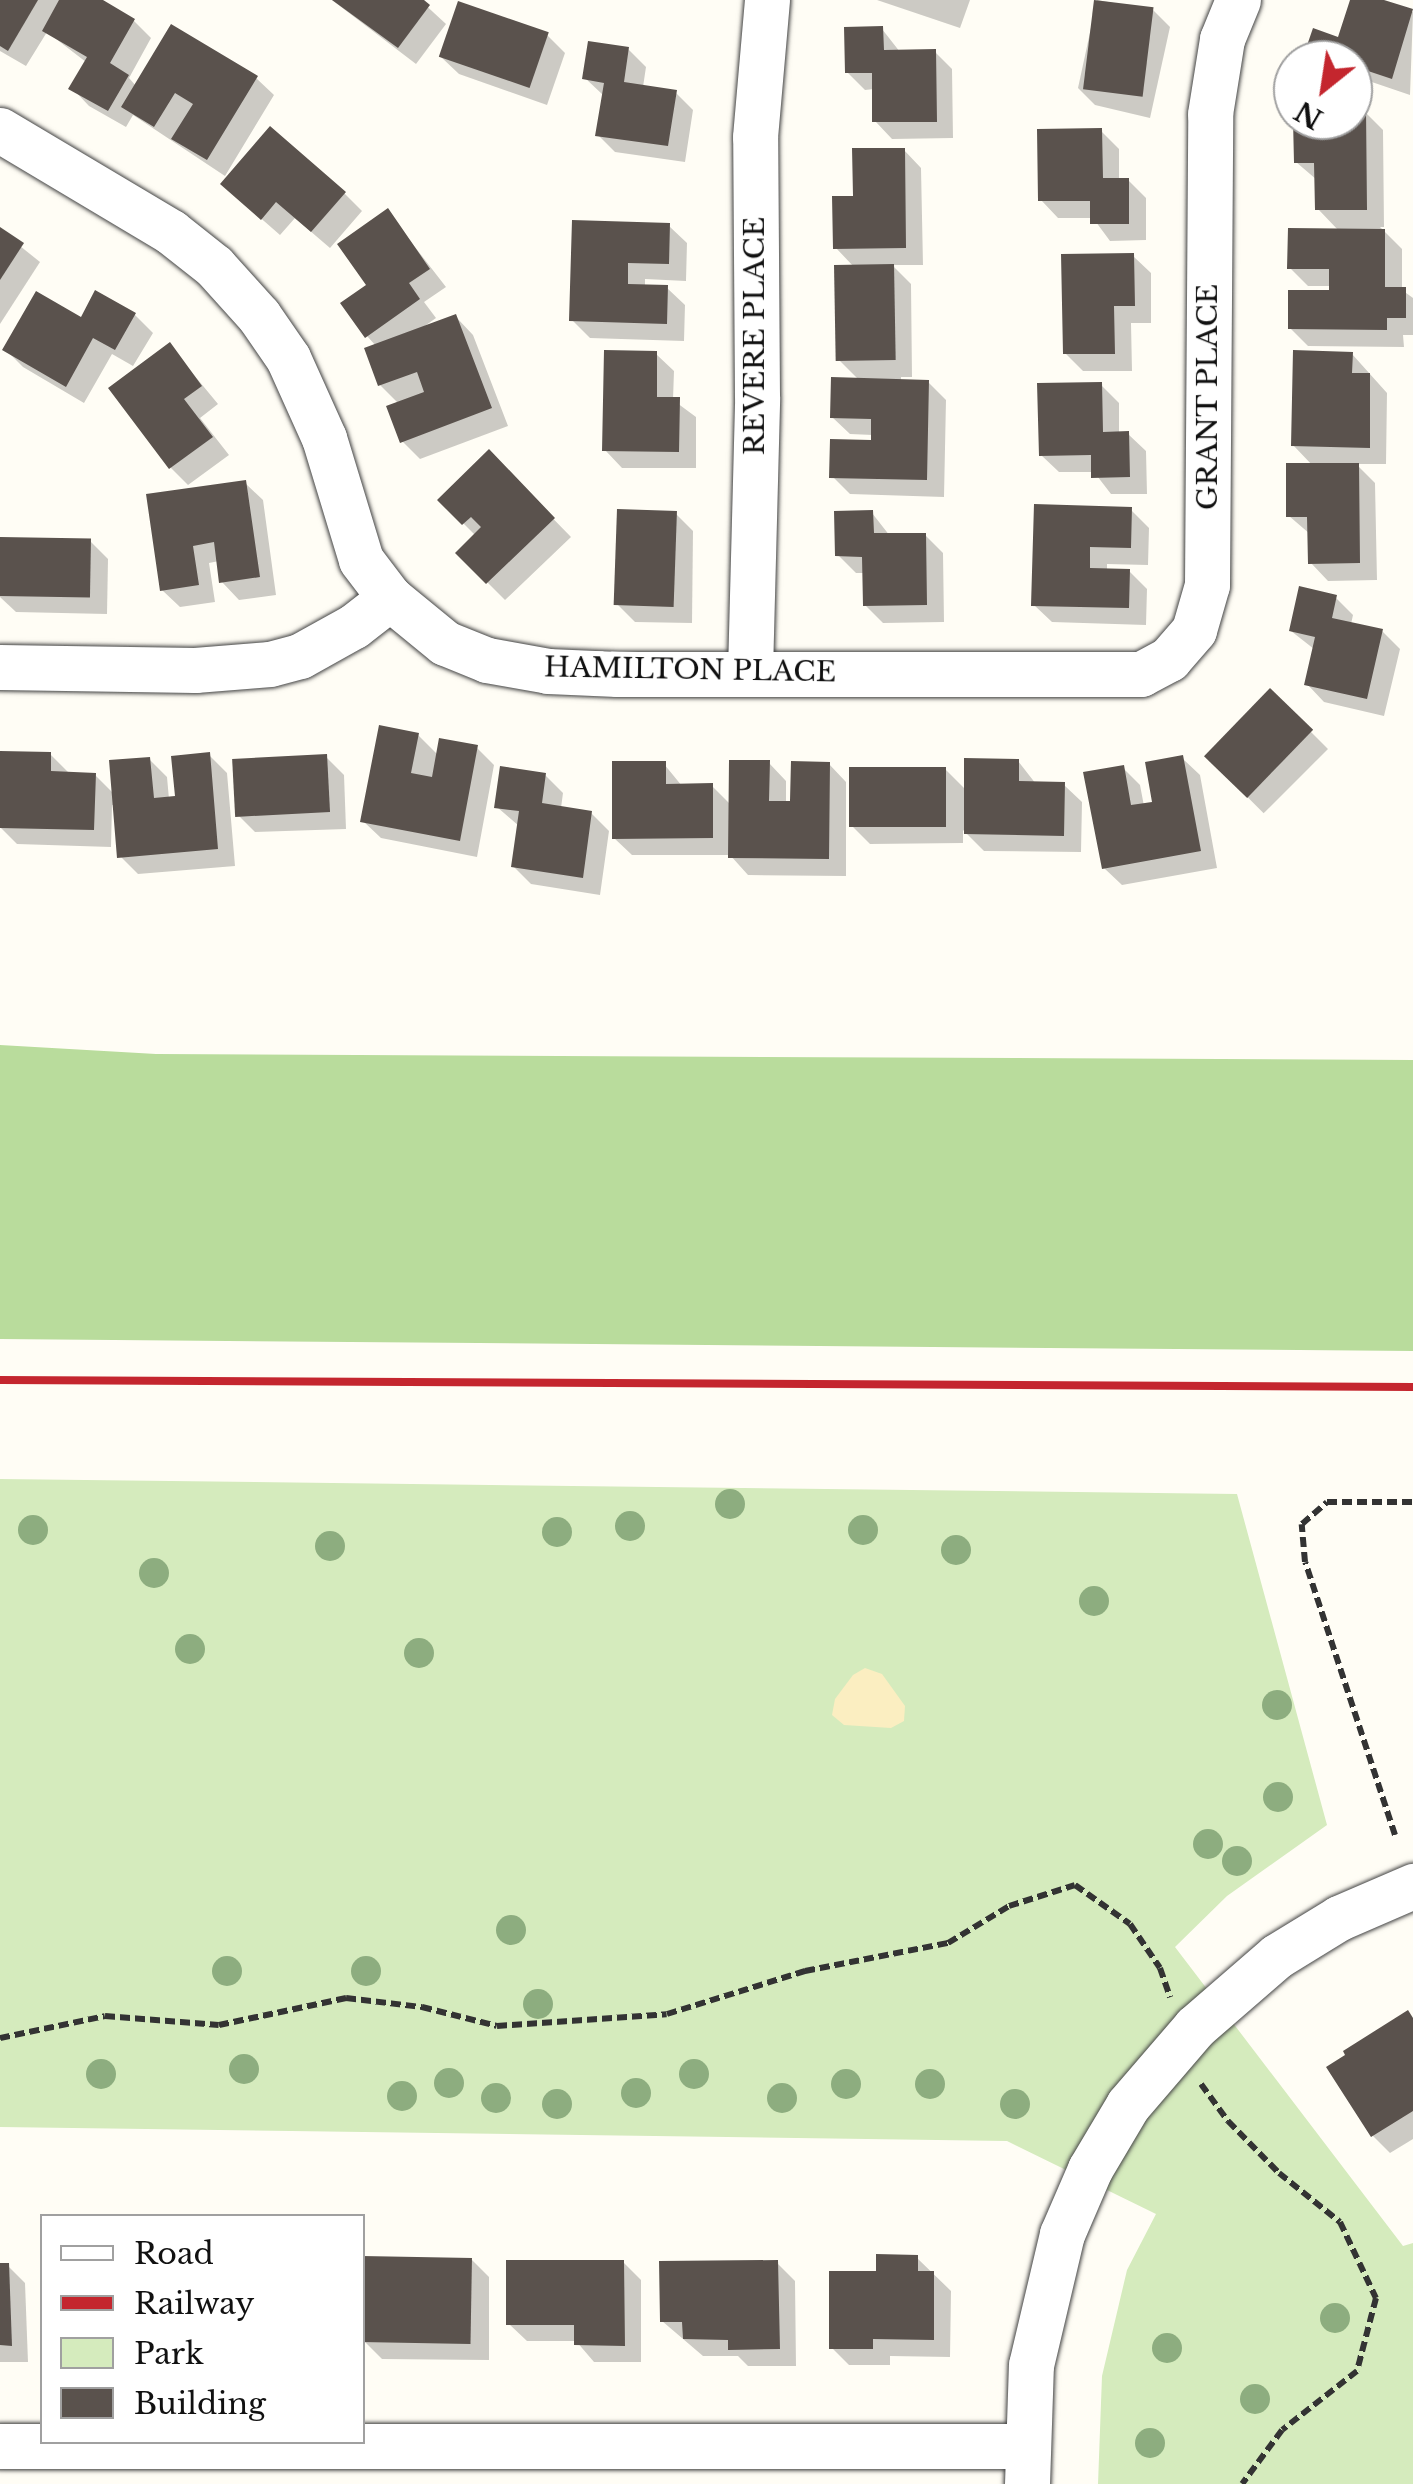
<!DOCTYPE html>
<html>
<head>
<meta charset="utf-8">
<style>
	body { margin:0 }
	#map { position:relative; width:1413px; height:2484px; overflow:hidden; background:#fffdf5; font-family:"Libre Baskerville",serif }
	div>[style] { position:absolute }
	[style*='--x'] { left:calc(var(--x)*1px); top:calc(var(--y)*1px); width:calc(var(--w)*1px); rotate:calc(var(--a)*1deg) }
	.green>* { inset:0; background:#d5ebbd }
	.forest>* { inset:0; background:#b9dc9c }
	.sand>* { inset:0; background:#fbeec1 }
	.shadow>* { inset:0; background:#0003; transform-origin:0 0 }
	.building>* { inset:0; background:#5a524d; transform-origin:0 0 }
	.path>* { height:6px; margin-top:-3px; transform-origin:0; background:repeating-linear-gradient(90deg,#333 0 10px,transparent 0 15px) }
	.roads { filter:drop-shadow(0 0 2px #444) drop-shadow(0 0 2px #444) }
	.minor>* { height:45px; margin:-22.5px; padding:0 22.5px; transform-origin:22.5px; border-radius:22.5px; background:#fff }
	.rail>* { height:8px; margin:-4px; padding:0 4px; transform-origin:4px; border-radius:4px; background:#c4262e }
	.trees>* { width:30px; height:30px; margin:-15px; border-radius:50%; background:#8dad7f }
	span { translate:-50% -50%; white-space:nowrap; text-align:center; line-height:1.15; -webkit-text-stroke:10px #fff; paint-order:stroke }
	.street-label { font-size:28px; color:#111 }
	.legend { position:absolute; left:40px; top:2214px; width:325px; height:230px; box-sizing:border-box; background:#fff; border:2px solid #a0a0a0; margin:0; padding:12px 18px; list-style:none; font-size:30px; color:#111 }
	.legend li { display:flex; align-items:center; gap:20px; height:50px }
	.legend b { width:50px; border:2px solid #a0a0a0 }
	.north { position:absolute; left:1273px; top:40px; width:100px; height:100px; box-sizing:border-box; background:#fff; border:2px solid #a0a0a0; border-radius:50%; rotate:210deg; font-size:28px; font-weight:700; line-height:40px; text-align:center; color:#111 }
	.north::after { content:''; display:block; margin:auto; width:35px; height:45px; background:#c4262e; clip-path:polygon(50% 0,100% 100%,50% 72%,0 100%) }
</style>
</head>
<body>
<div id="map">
	<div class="green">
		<i style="clip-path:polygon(0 1479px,1237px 1494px,1327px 1825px,1227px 1896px,1175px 1947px,1403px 2246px,1413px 2243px,1413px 2484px,1098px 2484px,1102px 2376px,1127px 2270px,1156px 2214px,1007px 2141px,0 2127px)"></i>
	</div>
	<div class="forest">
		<i style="clip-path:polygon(0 1045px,156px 1054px,1413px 1060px,1413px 1351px,0 1339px)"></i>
	</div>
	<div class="sand">
		<i style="clip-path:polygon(865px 1668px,882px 1674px,905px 1706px,904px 1721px,891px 1728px,844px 1725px,832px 1715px,835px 1699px,853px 1675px)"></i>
	</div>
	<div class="shadow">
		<i style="clip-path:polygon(0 0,98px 0,134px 21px,151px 38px,129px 78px,136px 86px,256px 78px,274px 95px,225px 176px,133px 115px,126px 127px,89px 106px,72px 88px,86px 62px,47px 32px,26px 66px,0 51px)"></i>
		<i style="clip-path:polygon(332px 0,420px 0,446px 24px,416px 64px)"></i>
		<i style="clip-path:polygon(877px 0,970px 0,960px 28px)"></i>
		<i style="clip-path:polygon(1097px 0,1153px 10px,1170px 27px,1150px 118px,1095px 105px,1078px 88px)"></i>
		<i style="clip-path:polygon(1353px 0,1376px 0,1413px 12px,1410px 95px,1360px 78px,1353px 100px,1353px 60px,1305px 60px,1339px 40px)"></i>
		<i style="clip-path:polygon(882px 29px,900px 52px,935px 52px,952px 69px,953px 138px,892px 139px,875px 121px,874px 89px,865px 90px,847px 72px)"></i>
		<i style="clip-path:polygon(547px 35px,565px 53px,547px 105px,459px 74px,441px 57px)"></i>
		<i style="clip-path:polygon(628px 49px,646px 67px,643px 87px,675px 92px,693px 110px,685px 162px,615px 152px,598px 135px,603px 95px,585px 78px)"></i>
		<i style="clip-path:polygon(1353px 112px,1365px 112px,1383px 130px,1384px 227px,1380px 227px,1402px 249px,1402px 290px,1413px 298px,1413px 335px,1403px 335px,1404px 347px,1308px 346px,1290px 328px,1331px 292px,1331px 286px,1308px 286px,1290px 268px,1339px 231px,1318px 209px,1317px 180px,1296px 162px,1296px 120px,1353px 120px)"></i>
		<i style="clip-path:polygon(1101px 131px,1119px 149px,1119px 180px,1128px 180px,1146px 198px,1146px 240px,1110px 241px,1093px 218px,1058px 218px,1041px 200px)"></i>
		<i style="clip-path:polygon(904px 150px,921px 168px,923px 265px,892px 265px,911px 284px,912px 377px,901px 377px,901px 381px,928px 382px,946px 400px,944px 497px,850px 494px,832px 476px,873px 443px,873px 435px,850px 434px,832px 417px,859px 380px,838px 359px,854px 267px,836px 248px,856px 198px)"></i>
		<i style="clip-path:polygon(344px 193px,362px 211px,330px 248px,295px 218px,280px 235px,241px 201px)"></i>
		<i style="clip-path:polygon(387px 211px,446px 287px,424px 302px,436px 318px,422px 328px,456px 317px,473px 335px,508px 426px,420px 459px,402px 441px,399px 404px,380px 385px,376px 346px,367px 336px,370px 286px)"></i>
		<i style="clip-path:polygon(574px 223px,669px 226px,687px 243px,686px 281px,645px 279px,645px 287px,667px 288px,685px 305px,684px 341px,590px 338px,572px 320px)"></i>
		<i style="clip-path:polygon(0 230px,40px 262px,0 324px)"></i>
		<i style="clip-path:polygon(1133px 256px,1151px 273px,1151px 323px,1131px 323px,1132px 371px,1083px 371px,1065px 353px)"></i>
		<i style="clip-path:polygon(96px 294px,135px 315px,153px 333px,133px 366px,112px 354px,84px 403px,23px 367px,6px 350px,82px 320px)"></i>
		<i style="clip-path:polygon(170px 346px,218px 404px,200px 418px,229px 455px,188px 485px,171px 468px)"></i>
		<i style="clip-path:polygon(656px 354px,674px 371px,673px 400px,696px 417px,696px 468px,622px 468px,605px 450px)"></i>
		<i style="clip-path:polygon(1352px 354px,1387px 393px,1386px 464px,1356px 464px,1375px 483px,1377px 580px,1328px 581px,1311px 563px,1310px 534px,1289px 516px,1313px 466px,1293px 445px)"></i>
		<i style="clip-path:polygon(1101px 385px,1119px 403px,1119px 434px,1128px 434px,1146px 451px,1147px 494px,1111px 494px,1094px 472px,1059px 472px,1041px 455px)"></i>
		<i style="clip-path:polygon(489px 453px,571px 537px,505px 600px,458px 553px,476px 536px,440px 500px)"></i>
		<i style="clip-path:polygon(245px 483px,263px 500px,276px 595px,239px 600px,222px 582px,219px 561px,209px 563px,215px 602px,180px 607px,162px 590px,149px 496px)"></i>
		<i style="clip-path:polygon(1037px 507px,1131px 510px,1149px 528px,1148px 565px,1107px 564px,1107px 571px,1129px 571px,1147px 589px,1146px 625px,1052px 622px,1034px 605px)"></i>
		<i style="clip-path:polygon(675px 513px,693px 531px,692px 623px,635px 622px,617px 604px)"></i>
		<i style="clip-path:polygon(872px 513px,890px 536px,925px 535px,943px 553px,944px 622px,883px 623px,865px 605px,865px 573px,856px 573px,838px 555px)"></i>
		<i style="clip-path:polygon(0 539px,90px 541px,108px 559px,107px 614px,16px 612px,0 597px)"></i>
		<i style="clip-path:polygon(1335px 597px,1353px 615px,1351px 624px,1382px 631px,1400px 649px,1384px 716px,1324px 702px,1307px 684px,1314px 649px,1291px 631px)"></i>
		<i style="left:1270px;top:691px;width:82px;height:91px;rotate:45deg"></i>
		<i style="clip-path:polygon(418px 735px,439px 756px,476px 747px,494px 765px,477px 857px,381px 838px,363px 821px)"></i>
		<i style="clip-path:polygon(50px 754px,68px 772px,95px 775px,115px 795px,149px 759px,167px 777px,169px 799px,177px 798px,209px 755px,227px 773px,235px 866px,138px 874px,120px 856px,116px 805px,112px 805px,111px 847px,17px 844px,0 827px)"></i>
		<i style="clip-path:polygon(326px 757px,344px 775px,346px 829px,255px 832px,237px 814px)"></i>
		<i style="clip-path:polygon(1182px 758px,1200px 775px,1217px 868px,1122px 885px,1104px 868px,1123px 768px,1140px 785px,1144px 806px,1155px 804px)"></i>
		<i style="clip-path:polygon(1018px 761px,1036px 784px,1064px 785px,1082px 802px,1081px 852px,984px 851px,963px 830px,963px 843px,870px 844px,852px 826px,945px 769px,967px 791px)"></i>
		<i style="clip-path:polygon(769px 763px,786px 781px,786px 804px,793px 804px,829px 764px,846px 782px,846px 876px,748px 875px,730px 855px,632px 855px,614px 838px,664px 764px,682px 786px,712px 786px,731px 805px)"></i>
		<i style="clip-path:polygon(545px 775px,563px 793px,561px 808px,591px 813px,609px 831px,600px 895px,531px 884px,513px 866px,519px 826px,497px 807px)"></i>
		<i style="clip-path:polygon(1413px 2018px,1413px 2139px,1390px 2153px,1373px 2136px)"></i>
		<i style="clip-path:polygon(916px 2257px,951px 2291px,950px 2357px,890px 2356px,890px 2365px,849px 2365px,832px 2348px,878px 2273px)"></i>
		<i style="clip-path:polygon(471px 2259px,489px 2277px,489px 2360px,382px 2359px,364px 2341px)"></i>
		<i style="clip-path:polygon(623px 2262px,641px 2280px,641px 2362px,594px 2362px,576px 2341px,527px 2341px,509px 2324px)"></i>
		<i style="clip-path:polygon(777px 2263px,795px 2281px,796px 2366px,748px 2366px,738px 2356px,703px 2356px,662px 2321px)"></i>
		<i style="clip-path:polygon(0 2266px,8px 2266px,25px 2283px,28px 2362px,0 2362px)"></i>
	</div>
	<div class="building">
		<i style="clip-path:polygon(0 0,38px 0,8px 51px,0 46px)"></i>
		<i style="clip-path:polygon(59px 0,103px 0,135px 19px,110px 63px,129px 75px,108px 111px,68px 89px,87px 57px,42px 31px)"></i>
		<i style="clip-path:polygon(332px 0,424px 0,430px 5px,398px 48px)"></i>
		<i style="left:1094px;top:0;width:60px;height:90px;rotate:7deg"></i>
		<i style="clip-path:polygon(1350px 0,1384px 0,1413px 9px,1392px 79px,1353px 66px,1353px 60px,1302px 60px,1313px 28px,1338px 37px)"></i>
		<i style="left:458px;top:1px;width:96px;height:59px;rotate:19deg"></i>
		<i style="clip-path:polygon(171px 24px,258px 76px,207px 160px,171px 139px,193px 104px,175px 93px,154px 127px,121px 107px)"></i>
		<i style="clip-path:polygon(883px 26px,884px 50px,936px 49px,937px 122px,872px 122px,872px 73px,845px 73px,844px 27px)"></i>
		<i style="clip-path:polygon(588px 41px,629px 47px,624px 82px,677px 90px,668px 146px,595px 136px,604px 83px,582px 79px)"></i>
		<i style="clip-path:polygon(1353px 109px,1366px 109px,1367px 210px,1315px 210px,1314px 163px,1294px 163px,1293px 120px,1353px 120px)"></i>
		<i style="clip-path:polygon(270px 126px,346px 192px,311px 232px,276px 202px,261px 220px,220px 184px)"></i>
		<i style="clip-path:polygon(1102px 128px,1103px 178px,1129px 178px,1129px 224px,1090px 224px,1090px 201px,1038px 201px,1037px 129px)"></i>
		<i style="clip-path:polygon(852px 148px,905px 148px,906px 248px,833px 249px,832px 196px,853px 196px)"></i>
		<i style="clip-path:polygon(388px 208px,430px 269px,409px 283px,420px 299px,365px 338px,340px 303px,366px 285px,337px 244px)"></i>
		<i style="clip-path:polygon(572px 220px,670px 223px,669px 264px,628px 263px,628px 284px,668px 285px,667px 324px,569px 321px)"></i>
		<i style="clip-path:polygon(0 227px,24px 243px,0 280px)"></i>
		<i style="clip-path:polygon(1288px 228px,1385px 229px,1385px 287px,1406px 287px,1406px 318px,1387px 318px,1387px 330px,1288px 329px,1288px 290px,1329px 290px,1329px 269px,1287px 269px)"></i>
		<i style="clip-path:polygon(1134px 253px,1135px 306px,1114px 306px,1115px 354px,1063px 354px,1061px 254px)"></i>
		<i style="left:894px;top:264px;width:96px;height:60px;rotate:89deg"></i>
		<i style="clip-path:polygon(95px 290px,136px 313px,115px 350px,93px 338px,66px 387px,2px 350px,36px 291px,81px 317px)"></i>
		<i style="clip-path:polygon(456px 314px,492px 408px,400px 443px,386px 406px,424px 392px,417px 372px,378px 386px,364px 348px)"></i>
		<i style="clip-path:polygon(170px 342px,202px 386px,184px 399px,213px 437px,169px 469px,108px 388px)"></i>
		<i style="clip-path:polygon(604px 350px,657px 351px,657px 397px,680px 397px,679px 452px,602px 451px)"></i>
		<i style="clip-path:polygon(1293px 350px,1353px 352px,1352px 373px,1370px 373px,1370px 448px,1291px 446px)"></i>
		<i style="clip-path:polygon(831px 377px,929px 380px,927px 480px,829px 478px,830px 439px,871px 440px,871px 419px,830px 418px)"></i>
		<i style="clip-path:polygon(1102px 382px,1103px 432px,1129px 431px,1130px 477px,1091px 478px,1091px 455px,1039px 456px,1037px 383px)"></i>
		<i style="clip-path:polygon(489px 449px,555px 518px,486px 584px,455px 553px,481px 527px,471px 517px,462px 525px,437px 500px)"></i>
		<i style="clip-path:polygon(1286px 463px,1359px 463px,1360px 563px,1308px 564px,1307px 517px,1286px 517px)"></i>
		<i style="clip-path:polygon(246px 480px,260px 577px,219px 583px,214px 542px,193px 546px,199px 585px,160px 591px,146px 494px)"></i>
		<i style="clip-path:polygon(1034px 504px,1132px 507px,1131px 548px,1090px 547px,1090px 568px,1130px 569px,1129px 608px,1031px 606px)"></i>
		<i style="left:617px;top:509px;width:60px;height:96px;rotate:2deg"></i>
		<i style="clip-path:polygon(873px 510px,874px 533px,926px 533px,927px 605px,863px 606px,862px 557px,835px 556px,834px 511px)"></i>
		<i style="left:0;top:537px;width:91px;height:59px;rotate:1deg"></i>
		<i style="clip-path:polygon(1299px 586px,1337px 595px,1332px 618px,1383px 629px,1367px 699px,1304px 685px,1315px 637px,1289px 631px)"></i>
		<i style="left:1270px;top:688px;width:60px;height:95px;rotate:44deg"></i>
		<i style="clip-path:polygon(379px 725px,419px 733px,411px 773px,432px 777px,439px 738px,478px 745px,460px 841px,360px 822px)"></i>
		<i style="clip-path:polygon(0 751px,51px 752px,51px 771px,96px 773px,94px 830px,0 828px)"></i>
		<i style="clip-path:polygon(210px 752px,218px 849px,117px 858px,109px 760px,150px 757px,154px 798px,175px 796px,171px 756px)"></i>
		<i style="left:327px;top:754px;width:58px;height:95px;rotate:87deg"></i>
		<i style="clip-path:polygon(1183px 755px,1201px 851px,1102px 869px,1083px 772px,1124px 765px,1131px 805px,1152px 802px,1145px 762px)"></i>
		<i style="clip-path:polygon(964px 758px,1019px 759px,1019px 781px,1065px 782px,1064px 836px,964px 834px)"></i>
		<i style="clip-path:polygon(729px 760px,770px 760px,769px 801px,790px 801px,791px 761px,830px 762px,829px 859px,728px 858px)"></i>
		<i style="clip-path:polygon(612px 761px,666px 761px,666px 784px,713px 783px,713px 838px,612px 839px)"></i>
		<i style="clip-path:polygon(500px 766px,546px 773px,542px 803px,592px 811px,583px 878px,511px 867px,519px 811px,494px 808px)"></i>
		<i style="left:849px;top:767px;width:97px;height:60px"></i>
		<i style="clip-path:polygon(1408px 2010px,1413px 2018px,1413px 2111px,1371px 2137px,1326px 2067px,1345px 2055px,1343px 2051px)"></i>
		<i style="clip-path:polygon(876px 2254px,918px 2255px,918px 2271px,934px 2271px,934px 2340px,873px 2339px,873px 2349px,829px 2349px,829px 2271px,876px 2271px)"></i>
		<i style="left:362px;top:2256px;width:110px;height:86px;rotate:1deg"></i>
		<i style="clip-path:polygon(506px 2260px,624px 2260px,625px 2346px,574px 2345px,574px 2325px,506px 2325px)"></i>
		<i style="clip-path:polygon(778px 2260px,780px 2349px,728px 2350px,728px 2340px,683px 2339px,682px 2322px,660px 2322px,659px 2261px)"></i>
		<i style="clip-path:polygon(0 2263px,9px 2263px,12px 2346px,0 2345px)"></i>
	</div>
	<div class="path">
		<i style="--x:1395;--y:1835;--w:287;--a:-108.2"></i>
		<i style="--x:1305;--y:1562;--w:38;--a:-95"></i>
		<i style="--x:1302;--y:1524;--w:33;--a:-41"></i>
		<i style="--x:1327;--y:1502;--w:86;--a:0"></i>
		<i style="--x:0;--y:2038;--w:107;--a:-11.8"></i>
		<i style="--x:105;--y:2016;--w:114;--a:4.5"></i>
		<i style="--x:219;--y:2025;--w:130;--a:-12"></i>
		<i style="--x:346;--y:1998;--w:77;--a:6.8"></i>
		<i style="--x:422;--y:2007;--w:77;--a:14.2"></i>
		<i style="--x:497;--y:2026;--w:170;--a:-4"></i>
		<i style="--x:667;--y:2014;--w:145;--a:-17.3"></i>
		<i style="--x:805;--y:1971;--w:146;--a:-11.1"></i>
		<i style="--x:948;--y:1943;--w:71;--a:-31.2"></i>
		<i style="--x:1009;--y:1906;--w:69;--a:-17.7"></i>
		<i style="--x:1075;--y:1885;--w:67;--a:35.3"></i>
		<i style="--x:1130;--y:1924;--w:53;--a:55.7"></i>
		<i style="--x:1160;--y:1968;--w:31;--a:71"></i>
		<i style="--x:1201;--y:2084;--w:46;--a:53.9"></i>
		<i style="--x:1228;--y:2121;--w:73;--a:45.6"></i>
		<i style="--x:1279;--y:2173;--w:78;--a:38.8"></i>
		<i style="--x:1340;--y:2222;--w:84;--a:64.7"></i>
		<i style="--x:1376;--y:2298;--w:75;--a:104.6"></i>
		<i style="--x:1357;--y:2371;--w:95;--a:141.8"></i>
		<i style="--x:1282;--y:2430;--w:67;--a:126.5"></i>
	</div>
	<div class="roads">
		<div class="minor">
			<i style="--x:0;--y:130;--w:199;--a:30.8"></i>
			<i style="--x:171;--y:232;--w:55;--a:38.3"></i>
			<i style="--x:214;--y:266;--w:67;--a:48"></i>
			<i style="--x:259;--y:316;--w:51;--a:55.4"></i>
			<i style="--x:288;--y:358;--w:88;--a:65.8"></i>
			<i style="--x:324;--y:438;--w:127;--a:73.1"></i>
			<i style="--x:361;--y:560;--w:48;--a:52.7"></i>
			<i style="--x:390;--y:598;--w:71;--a:39.3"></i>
			<i style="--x:445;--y:643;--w:45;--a:22"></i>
			<i style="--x:487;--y:660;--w:62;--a:10.2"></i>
			<i style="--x:548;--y:671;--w:69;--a:2.5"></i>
			<i style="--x:617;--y:674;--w:524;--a:0"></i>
			<i style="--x:1141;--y:674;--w:32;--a:-28"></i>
			<i style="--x:1169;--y:659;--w:38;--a:-49"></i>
			<i style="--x:1194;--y:630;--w:47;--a:-73.9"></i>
			<i style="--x:1207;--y:585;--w:471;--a:-89.6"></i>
			<i style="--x:1210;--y:114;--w:76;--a:-80.9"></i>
			<i style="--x:1222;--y:39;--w:42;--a:-67.7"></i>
			<i style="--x:0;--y:667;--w:195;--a:0.9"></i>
			<i style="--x:195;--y:670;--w:75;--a:-4.6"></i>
			<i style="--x:270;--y:664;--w:31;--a:-15"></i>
			<i style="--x:300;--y:656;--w:62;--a:-29.1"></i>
			<i style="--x:354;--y:626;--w:46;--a:-37.9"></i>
			<i style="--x:750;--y:672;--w:275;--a:-88.5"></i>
			<i style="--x:757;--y:397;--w:260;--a:-90.4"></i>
			<i style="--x:755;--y:137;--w:138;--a:-85"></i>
			<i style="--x:0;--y:2446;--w:1027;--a:0"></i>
			<i style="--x:1027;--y:2484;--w:119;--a:-88.1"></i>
			<i style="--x:1031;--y:2365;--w:135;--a:-76.7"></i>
			<i style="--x:1062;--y:2234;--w:71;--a:-66.7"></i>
			<i style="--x:1090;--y:2169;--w:74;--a:-59.3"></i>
			<i style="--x:1128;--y:2105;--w:103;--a:-49.3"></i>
			<i style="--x:1195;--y:2027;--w:108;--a:-40.9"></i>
			<i style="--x:1277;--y:1956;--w:73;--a:-31.5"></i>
			<i style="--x:1339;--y:1918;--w:81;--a:-23.4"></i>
		</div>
	</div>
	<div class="rail">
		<i style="--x:0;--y:1380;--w:1413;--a:0.28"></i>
	</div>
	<div class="trees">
		<i style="left:730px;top:1504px"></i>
		<i style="left:630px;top:1526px"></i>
		<i style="left:33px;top:1530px"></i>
		<i style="left:863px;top:1530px"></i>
		<i style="left:557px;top:1532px"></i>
		<i style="left:330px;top:1546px"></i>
		<i style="left:956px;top:1550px"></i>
		<i style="left:154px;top:1573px"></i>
		<i style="left:1094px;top:1601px"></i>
		<i style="left:190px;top:1649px"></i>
		<i style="left:419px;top:1653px"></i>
		<i style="left:1277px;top:1705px"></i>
		<i style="left:1278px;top:1797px"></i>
		<i style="left:1208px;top:1844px"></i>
		<i style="left:1237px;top:1861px"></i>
		<i style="left:511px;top:1930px"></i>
		<i style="left:227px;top:1971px"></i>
		<i style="left:366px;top:1971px"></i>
		<i style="left:538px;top:2004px"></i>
		<i style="left:244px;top:2069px"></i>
		<i style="left:101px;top:2074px"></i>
		<i style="left:694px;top:2074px"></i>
		<i style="left:449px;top:2083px"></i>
		<i style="left:846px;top:2084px"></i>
		<i style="left:930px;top:2084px"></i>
		<i style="left:636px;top:2093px"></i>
		<i style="left:402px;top:2096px"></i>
		<i style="left:496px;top:2098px"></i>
		<i style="left:782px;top:2098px"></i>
		<i style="left:557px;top:2104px"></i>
		<i style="left:1015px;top:2104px"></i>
		<i style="left:1335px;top:2318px"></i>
		<i style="left:1167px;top:2348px"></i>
		<i style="left:1255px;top:2399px"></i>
		<i style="left:1150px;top:2443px"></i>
	</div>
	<div class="street-label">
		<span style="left:755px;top:336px;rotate:-90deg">REVERE PLACE</span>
		<span style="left:1208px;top:397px;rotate:-90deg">GRANT PLACE</span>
		<span style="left:690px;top:670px;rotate:1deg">HAMILTON PLACE</span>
	</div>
	<ul class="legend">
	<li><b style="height:12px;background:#fff"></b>Road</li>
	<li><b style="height:12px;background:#c4262e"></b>Railway</li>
	<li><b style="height:28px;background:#d5ebbd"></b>Park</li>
	<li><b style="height:28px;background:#5a524d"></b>Building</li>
	</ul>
	<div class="north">N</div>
</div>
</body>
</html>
